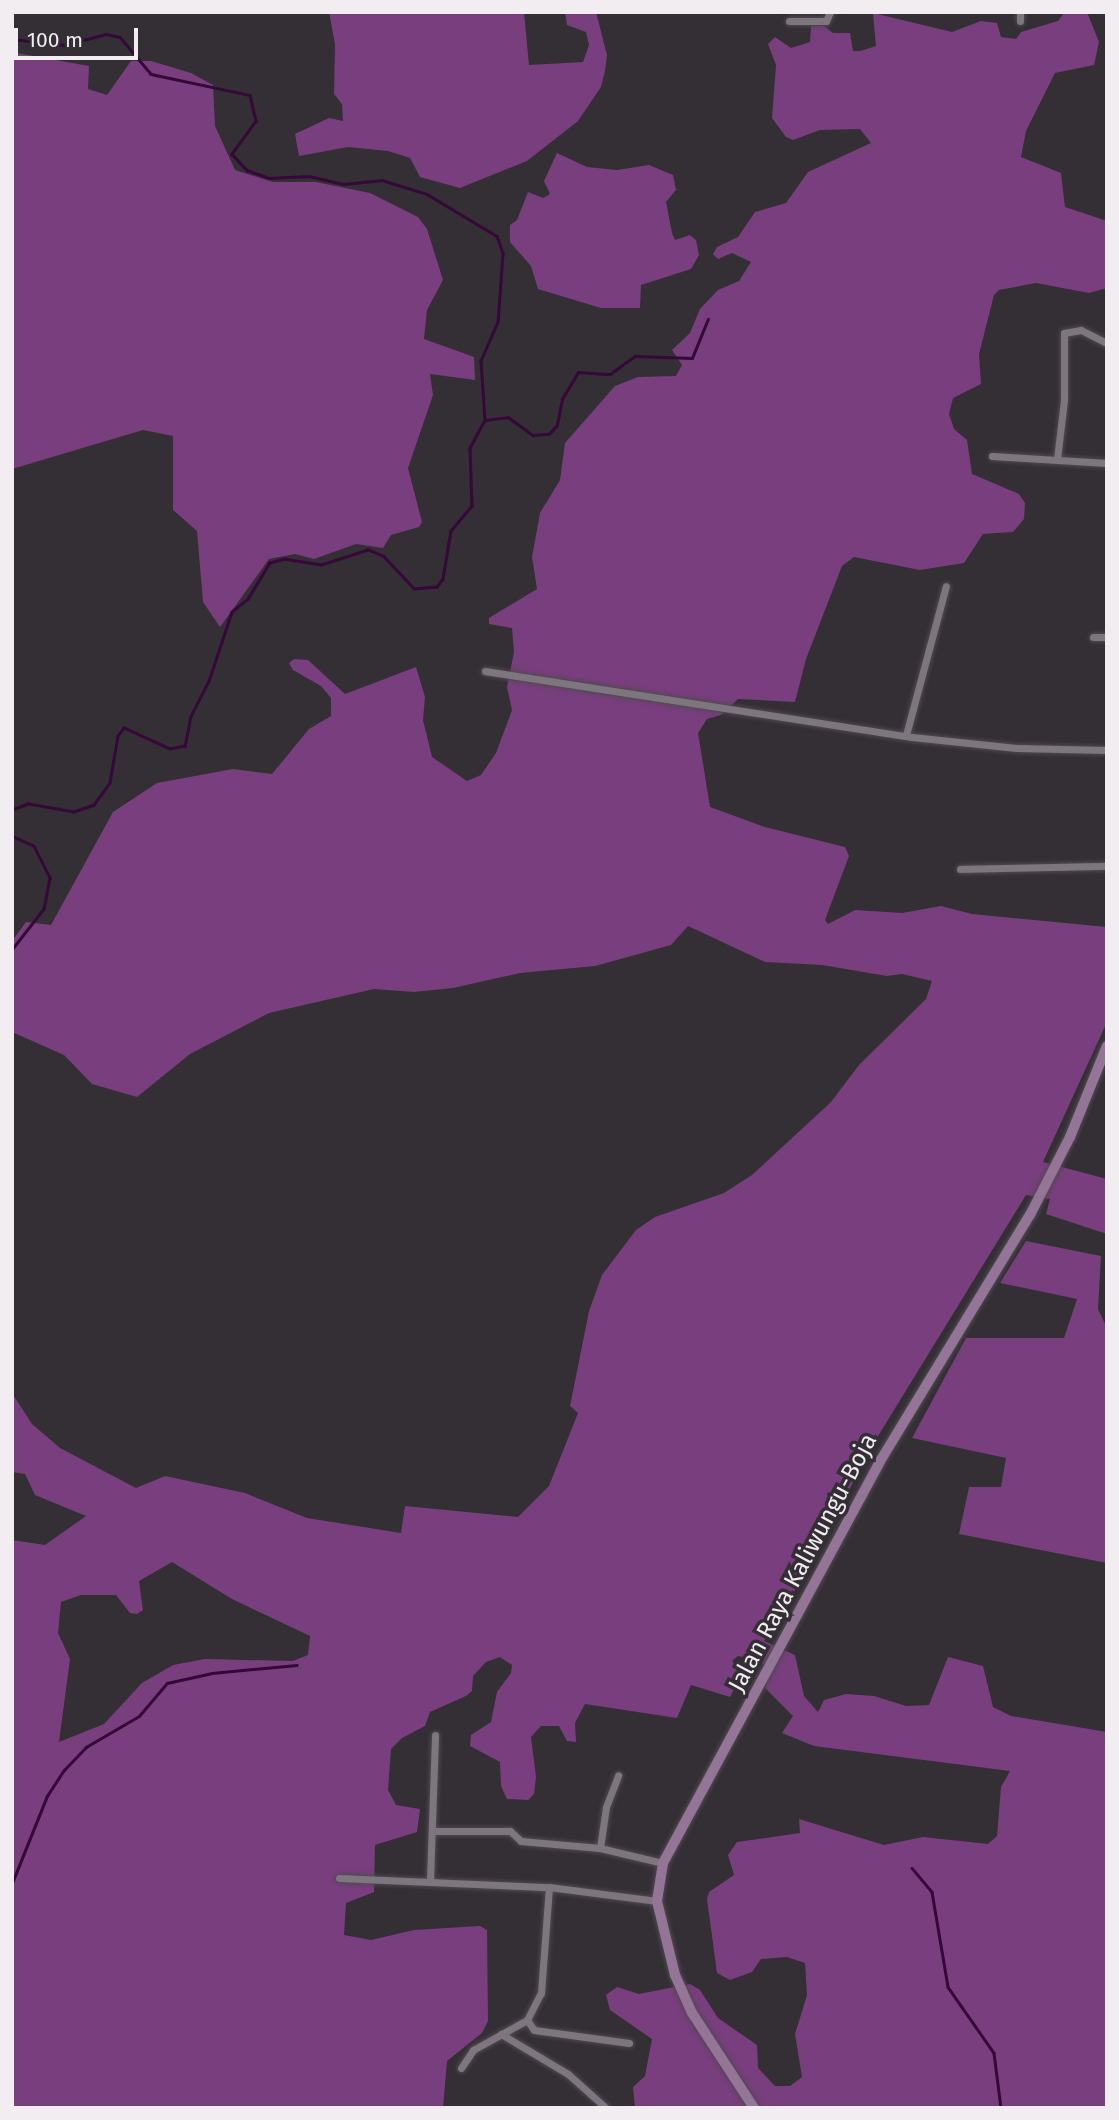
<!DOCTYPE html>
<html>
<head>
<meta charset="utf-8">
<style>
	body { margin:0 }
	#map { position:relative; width:1119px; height:2120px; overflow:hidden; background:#342e35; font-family:"Fira Sans",sans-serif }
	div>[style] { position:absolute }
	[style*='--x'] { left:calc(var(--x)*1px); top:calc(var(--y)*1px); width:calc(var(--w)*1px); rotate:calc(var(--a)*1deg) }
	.green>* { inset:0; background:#793e7e }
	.stream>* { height:2.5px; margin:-1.25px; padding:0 1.25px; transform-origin:1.25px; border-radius:1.25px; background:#350839 }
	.roads { filter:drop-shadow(0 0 2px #4f4a4f) drop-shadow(0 0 2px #4f4a4f) }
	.minor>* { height:7px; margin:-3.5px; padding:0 3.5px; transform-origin:3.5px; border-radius:3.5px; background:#7e767f }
	.secondary>* { height:10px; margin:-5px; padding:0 5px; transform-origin:5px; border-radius:5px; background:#947497 }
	span { translate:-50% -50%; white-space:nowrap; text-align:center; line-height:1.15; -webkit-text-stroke:7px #342e35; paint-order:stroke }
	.street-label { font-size:24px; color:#f1edf1 }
	.frame { position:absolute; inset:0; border:14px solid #f1edf1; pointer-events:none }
	.scale { position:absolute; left:14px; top:28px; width:124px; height:32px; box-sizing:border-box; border:4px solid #f1edf1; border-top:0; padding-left:9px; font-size:21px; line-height:24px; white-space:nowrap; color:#f1edf1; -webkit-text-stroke:5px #342e35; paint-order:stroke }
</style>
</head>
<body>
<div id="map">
	<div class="green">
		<i style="clip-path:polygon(329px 12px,524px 12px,529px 65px,583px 62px,589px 45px,586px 32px,567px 25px,565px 12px,596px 12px,607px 55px,605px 71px,601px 87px,578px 121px,527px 161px,460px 188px,420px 177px,410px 158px,388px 151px,348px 147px,299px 156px,295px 134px,329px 118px,343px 121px,342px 104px,334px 94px,335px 44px)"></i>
		<i style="clip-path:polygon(evenodd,1065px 12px,1087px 12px,1099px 42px,1094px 65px,1055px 73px,1026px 131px,1021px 157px,1061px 173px,1065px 207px,1107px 221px,1107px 288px,1089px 293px,1036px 283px,999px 290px,994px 295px,979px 354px,981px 384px,953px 398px,949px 414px,954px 429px,967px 440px,972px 474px,1019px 494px,1025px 503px,1024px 519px,1013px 532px,983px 534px,964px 563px,920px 570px,854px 557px,842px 566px,806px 659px,795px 702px,738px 699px,721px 715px,707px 719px,698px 733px,710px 807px,765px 827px,845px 847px,849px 856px,825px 920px,828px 924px,855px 910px,902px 913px,941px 906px,972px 914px,1107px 927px,1107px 1022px,1043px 1162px,1107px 1179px,1107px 1234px,1046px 1214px,1050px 1199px,1026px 1195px,867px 1454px,822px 1545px,764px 1641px,795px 1655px,804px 1696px,818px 1712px,824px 1700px,846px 1694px,874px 1696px,906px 1706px,929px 1705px,948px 1657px,983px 1666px,993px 1707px,1011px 1716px,1107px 1732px,1107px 2108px,635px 2108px,633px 2087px,645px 2076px,652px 2039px,610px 2010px,606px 1995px,617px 1987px,639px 1994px,690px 1984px,700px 1990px,718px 2018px,757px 2045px,758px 2068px,775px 2086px,790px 2086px,802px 2077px,795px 2034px,807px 1995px,805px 1963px,787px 1957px,761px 1959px,752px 1972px,730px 1980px,717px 1973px,707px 1899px,709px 1892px,734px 1875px,728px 1855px,737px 1842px,800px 1833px,799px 1819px,884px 1845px,923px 1837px,988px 1844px,997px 1836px,1001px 1787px,1010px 1771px,814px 1746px,782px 1733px,793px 1716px,765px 1688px,771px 1670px,759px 1660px,738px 1656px,732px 1661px,743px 1672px,730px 1697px,691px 1685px,677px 1718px,585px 1704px,575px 1723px,576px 1742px,567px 1741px,559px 1726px,541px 1726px,531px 1737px,536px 1777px,534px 1794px,528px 1800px,507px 1799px,501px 1786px,500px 1762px,470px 1746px,471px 1735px,491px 1722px,497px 1692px,511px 1673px,512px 1665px,500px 1657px,486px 1662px,473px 1676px,472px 1691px,466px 1696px,430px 1712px,425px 1726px,402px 1738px,391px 1749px,388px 1790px,396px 1805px,420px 1809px,417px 1832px,375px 1845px,374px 1892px,346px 1903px,344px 1935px,371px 1940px,414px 1930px,480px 1926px,487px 1930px,488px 2021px,482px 2033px,447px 2061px,443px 2108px,12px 2108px,12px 1540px,45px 1545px,86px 1516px,35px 1495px,25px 1474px,12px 1472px,12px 1393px,32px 1424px,60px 1448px,136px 1488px,165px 1476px,245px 1493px,307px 1518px,401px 1533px,405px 1506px,518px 1517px,549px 1486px,578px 1413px,570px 1406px,589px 1311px,602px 1275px,636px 1230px,655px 1217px,724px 1193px,752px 1175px,831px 1102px,859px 1065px,926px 999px,932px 981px,902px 974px,887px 976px,822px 965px,765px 962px,688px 926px,671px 945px,595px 966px,520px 973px,453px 988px,414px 992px,374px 989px,269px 1013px,190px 1054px,137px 1097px,92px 1084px,64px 1055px,12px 1032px,12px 941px,26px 922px,51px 925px,113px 812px,157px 783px,233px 769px,272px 774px,309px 729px,331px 716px,331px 698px,321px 686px,293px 670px,289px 663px,294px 659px,308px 660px,345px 694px,416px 667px,425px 697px,423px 720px,432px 757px,467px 781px,481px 775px,496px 753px,512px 710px,507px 687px,514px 652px,512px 628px,489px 624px,489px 618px,537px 589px,532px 557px,540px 513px,560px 480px,565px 443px,615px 386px,638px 377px,676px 376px,682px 365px,672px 350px,690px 333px,700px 309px,718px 290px,739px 281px,751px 262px,732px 253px,718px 259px,713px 254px,717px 247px,738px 237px,755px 212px,786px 203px,808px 172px,871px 143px,860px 129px,820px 130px,793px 140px,786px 137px,772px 118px,776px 65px,768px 44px,775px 37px,791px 48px,810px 42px,811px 26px,824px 26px,833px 33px,850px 33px,853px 51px,861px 51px,876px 46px,873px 13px,952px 32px,981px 21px,997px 23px,1001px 37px,1016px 39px,1021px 32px,1058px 21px,1065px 12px,172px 1562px,232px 1599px,310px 1636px,308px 1655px,293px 1661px,205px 1659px,173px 1665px,142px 1683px,104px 1724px,59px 1742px,70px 1659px,58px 1633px,61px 1602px,81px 1595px,116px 1595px,130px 1613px,137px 1614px,143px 1610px,139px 1581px,172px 1562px)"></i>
		<i style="clip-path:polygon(17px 53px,89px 66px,88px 89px,107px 95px,131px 61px,151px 61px,191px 73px,213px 85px,215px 126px,235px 170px,273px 182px,316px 182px,370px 193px,418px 217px,427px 229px,443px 280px,427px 310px,424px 339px,474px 357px,475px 380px,430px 374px,433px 395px,408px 468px,422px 522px,419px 527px,391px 535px,383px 548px,356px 544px,314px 559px,295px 554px,269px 559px,220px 627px,203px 602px,197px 531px,173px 510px,173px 436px,143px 430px,12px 469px,12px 55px)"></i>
		<i style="clip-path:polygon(557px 153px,587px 167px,617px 170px,649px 165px,673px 175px,676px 190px,666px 202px,672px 233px,675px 240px,690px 235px,696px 240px,699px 255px,691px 269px,641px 285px,640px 308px,601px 308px,538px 289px,531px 266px,510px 242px,510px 225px,517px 220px,528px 192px,543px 198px,550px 194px,544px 181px)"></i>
		<i style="clip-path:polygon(1026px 1241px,1101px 1256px,1098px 1309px,1107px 1328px,1107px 1563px,959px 1534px,969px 1487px,1001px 1487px,1006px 1458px,912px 1438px,966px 1338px,1064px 1338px,1077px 1299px,1000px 1283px)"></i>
	</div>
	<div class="stream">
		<i style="--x:12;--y:39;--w:52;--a:6.6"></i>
		<i style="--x:64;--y:45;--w:43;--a:-14.7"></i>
		<i style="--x:106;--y:34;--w:14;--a:12"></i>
		<i style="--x:120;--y:37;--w:48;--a:50"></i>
		<i style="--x:151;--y:74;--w:101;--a:12"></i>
		<i style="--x:250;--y:95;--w:27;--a:77"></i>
		<i style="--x:256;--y:121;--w:41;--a:126"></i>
		<i style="--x:232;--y:154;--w:22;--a:47"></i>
		<i style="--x:247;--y:170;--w:23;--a:20"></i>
		<i style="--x:269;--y:178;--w:40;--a:-2.9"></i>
		<i style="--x:309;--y:176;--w:36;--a:13"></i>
		<i style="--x:344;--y:184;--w:38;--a:-6"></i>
		<i style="--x:382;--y:180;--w:47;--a:17.3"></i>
		<i style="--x:427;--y:194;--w:82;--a:31"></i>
		<i style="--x:497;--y:236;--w:18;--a:71"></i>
		<i style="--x:503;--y:253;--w:69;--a:94.1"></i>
		<i style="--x:498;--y:322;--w:43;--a:113.6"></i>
		<i style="--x:481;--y:361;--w:59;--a:86.1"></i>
		<i style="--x:485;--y:420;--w:32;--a:118"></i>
		<i style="--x:470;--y:448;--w:58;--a:88"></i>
		<i style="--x:472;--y:506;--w:33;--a:130"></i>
		<i style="--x:451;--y:531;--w:49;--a:99.5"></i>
		<i style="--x:443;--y:579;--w:10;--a:127"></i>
		<i style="--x:437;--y:587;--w:23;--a:175"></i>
		<i style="--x:414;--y:589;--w:45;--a:-133.2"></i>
		<i style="--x:383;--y:556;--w:16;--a:-158"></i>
		<i style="--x:368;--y:550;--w:49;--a:162.3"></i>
		<i style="--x:321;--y:565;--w:36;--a:-171"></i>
		<i style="--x:285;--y:559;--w:16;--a:165"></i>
		<i style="--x:270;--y:563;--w:42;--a:121.4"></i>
		<i style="--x:248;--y:599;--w:21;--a:141"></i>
		<i style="--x:232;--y:612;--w:73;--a:108.4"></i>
		<i style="--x:209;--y:681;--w:39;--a:117"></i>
		<i style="--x:191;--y:716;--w:31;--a:101"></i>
		<i style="--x:185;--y:746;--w:15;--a:169"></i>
		<i style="--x:170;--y:749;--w:51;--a:-155.5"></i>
		<i style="--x:124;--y:728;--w:10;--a:127"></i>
		<i style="--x:118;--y:736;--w:48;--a:99.7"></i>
		<i style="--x:110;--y:783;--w:27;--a:126"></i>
		<i style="--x:94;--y:805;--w:21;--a:161"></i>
		<i style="--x:74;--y:812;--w:47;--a:-170.1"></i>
		<i style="--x:28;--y:804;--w:17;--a:159"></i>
		<i style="--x:485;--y:420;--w:23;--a:-7"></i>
		<i style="--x:508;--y:417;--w:31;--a:36"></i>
		<i style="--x:533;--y:435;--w:16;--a:-4"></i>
		<i style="--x:549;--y:434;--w:12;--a:-48"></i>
		<i style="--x:557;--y:425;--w:26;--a:-79"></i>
		<i style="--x:562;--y:399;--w:31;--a:-59"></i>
		<i style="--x:578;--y:372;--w:32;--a:4"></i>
		<i style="--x:610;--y:374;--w:31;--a:-36"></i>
		<i style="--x:635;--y:356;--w:57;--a:2"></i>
		<i style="--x:692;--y:358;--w:42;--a:-67.7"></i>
		<i style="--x:12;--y:836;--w:24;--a:24"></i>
		<i style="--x:34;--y:846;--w:36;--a:63"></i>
		<i style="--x:50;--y:878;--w:32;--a:101"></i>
		<i style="--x:44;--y:909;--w:52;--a:128"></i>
		<i style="--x:912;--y:1868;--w:31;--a:50"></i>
		<i style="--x:932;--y:1892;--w:96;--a:80.4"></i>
		<i style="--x:948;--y:1987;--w:80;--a:55.1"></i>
		<i style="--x:994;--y:2053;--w:55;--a:82.7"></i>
		<i style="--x:12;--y:1883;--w:94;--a:-68.1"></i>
		<i style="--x:47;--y:1796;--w:31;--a:-57"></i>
		<i style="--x:64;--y:1770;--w:32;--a:-46"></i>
		<i style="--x:86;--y:1747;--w:61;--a:-30.3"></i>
		<i style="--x:139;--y:1716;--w:43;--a:-49.7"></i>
		<i style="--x:167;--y:1683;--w:46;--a:-12.5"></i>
		<i style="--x:212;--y:1673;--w:85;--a:-5.4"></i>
	</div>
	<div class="roads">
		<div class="minor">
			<i style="--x:789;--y:21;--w:37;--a:0"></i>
			<i style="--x:826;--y:21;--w:10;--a:-66"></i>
			<i style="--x:1020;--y:21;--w:9;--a:-90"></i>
			<i style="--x:992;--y:456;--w:115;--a:3.5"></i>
			<i style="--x:1057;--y:459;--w:59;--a:-83.2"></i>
			<i style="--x:1064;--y:400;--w:67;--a:-90"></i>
			<i style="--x:1064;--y:333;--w:17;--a:-10"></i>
			<i style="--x:1081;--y:330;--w:29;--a:27"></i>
			<i style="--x:1093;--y:637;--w:14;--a:0"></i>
			<i style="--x:485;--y:671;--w:432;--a:8.8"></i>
			<i style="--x:912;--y:737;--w:105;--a:6"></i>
			<i style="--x:1016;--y:748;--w:91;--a:1.3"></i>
			<i style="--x:906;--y:735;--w:154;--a:-75"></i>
			<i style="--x:960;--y:869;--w:147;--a:-1.2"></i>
			<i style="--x:432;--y:1831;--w:78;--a:0"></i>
			<i style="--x:510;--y:1831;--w:15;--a:42"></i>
			<i style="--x:521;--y:1841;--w:79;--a:5.1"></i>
			<i style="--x:600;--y:1848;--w:65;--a:13.4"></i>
			<i style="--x:600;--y:1848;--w:41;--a:-81.7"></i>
			<i style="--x:606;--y:1807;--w:34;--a:-69"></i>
			<i style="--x:339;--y:1878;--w:210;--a:2.5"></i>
			<i style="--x:549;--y:1887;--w:109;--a:7.4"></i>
			<i style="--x:430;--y:1880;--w:145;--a:-88"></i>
			<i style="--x:527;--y:2020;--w:12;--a:55"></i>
			<i style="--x:534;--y:2030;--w:96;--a:7.8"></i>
			<i style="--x:501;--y:2034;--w:78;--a:30.8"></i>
			<i style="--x:568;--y:2074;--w:51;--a:41.8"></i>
			<i style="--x:461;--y:2068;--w:22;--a:-56"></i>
			<i style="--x:473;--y:2050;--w:62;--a:-29.1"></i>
			<i style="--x:527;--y:2020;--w:30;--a:-63"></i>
			<i style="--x:541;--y:1993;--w:106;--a:-85.7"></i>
		</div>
		<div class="secondary">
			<i style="--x:754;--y:2108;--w:113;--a:-123.1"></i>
			<i style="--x:692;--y:2013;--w:42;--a:-114.1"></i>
			<i style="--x:675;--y:1975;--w:76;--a:-103.7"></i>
			<i style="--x:657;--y:1901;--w:38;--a:-81"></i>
			<i style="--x:663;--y:1863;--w:455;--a:-61.6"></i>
			<i style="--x:879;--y:1463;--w:290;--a:-58.7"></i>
			<i style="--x:1030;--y:1215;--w:88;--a:-62.9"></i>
			<i style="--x:1070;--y:1137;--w:98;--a:-67.9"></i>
		</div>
	</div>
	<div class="street-label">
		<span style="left:803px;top:1563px;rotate:-62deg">Jalan Raya Kaliwungu-Boja</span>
	</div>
	<div class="frame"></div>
	<div class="scale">100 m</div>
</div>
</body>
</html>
